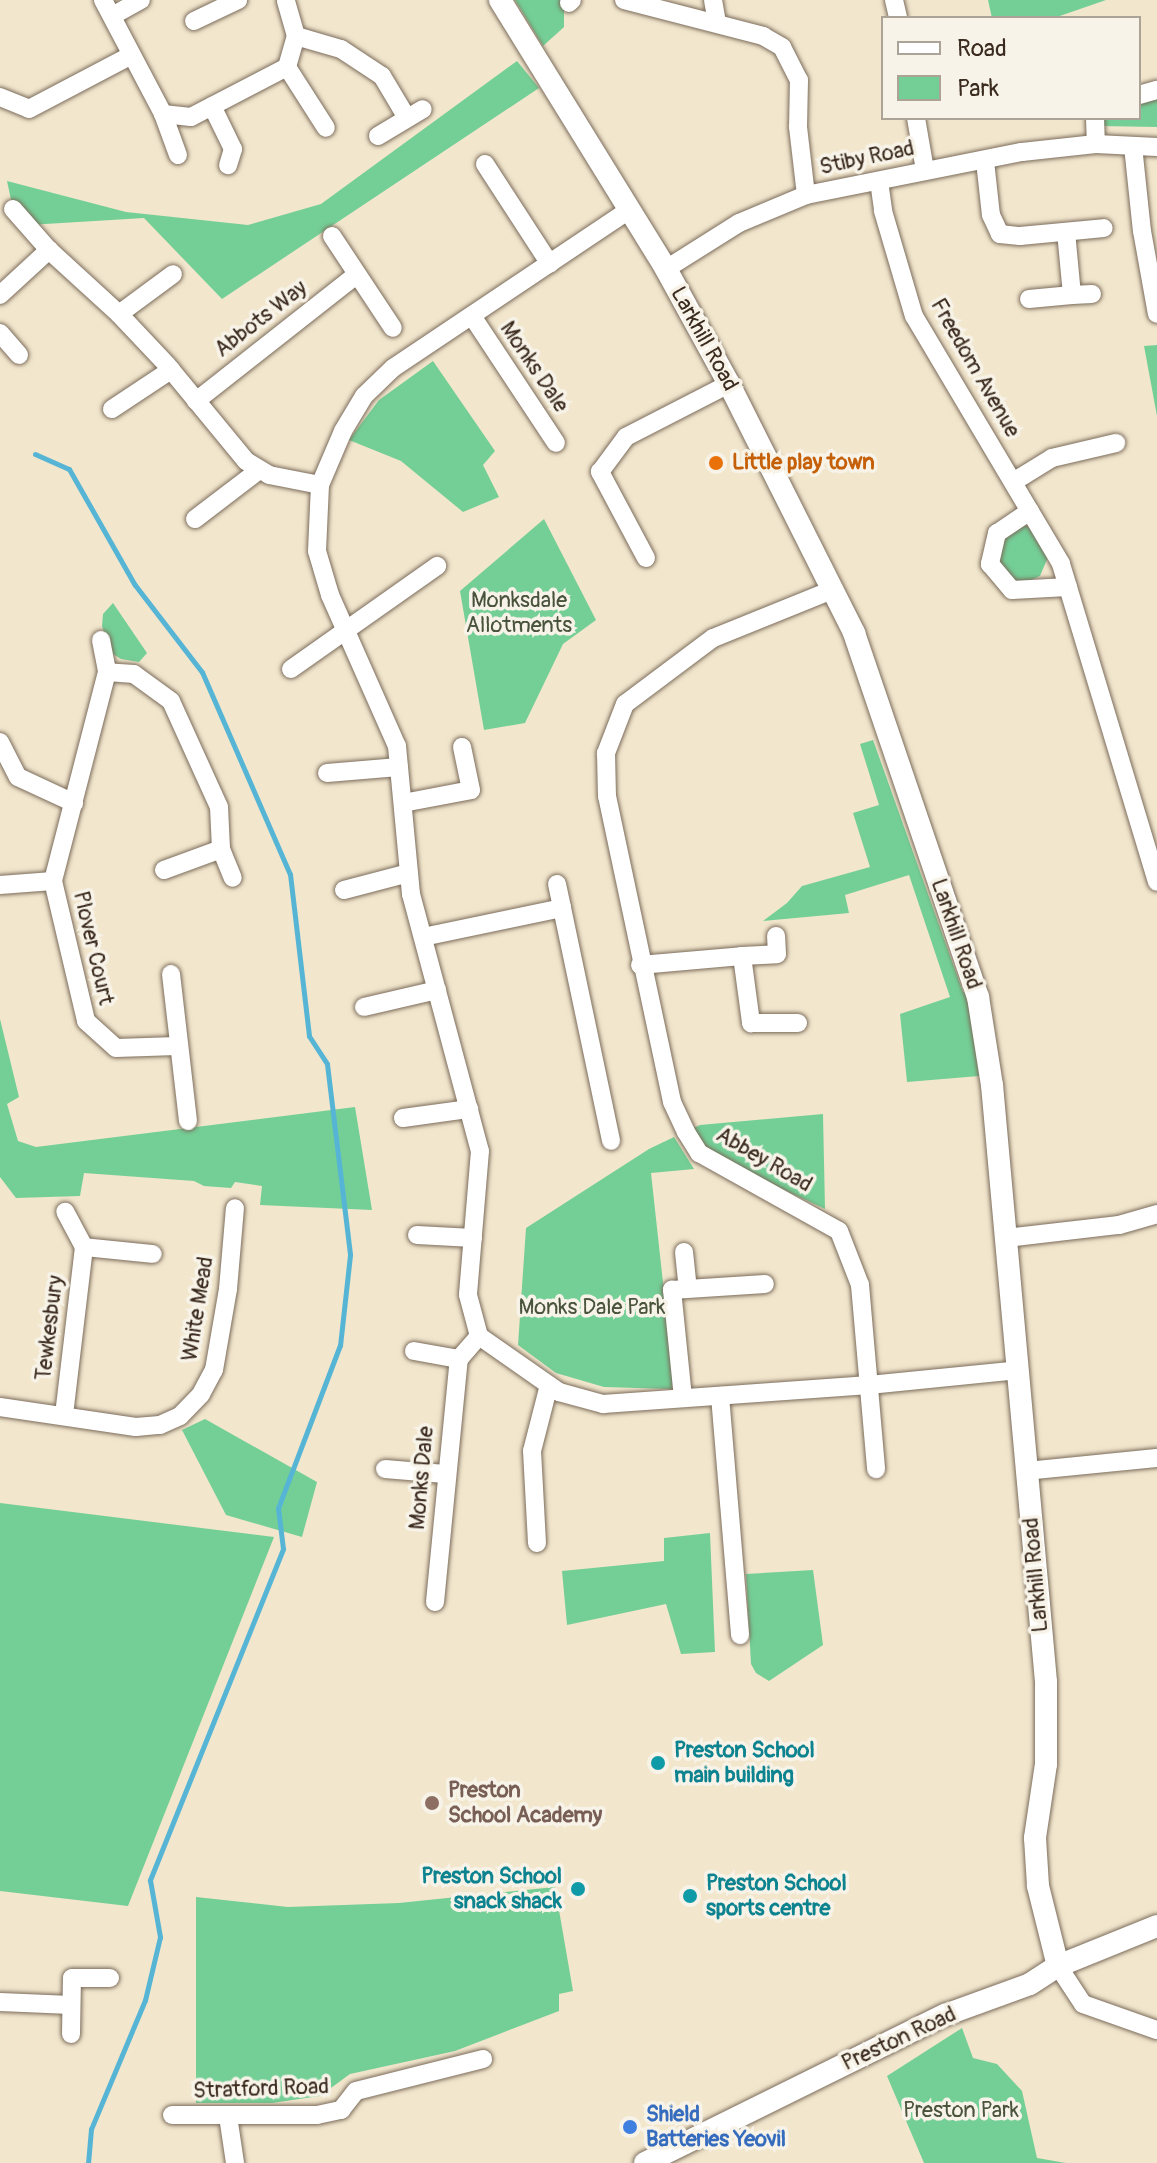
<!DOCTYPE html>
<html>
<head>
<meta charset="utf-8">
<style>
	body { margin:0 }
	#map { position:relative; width:1157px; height:2163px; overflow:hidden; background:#f2e6cd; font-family:Pangolin,sans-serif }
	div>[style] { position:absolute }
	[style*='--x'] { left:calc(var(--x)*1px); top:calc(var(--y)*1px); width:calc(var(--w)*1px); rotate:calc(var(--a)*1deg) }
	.green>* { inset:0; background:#74cf96 }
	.stream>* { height:5px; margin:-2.5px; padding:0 2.5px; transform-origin:2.5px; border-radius:2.5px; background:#56b5d5 }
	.roads { filter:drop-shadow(0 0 2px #7b6c5b) drop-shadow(0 0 2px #7b6c5b) }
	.minor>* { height:18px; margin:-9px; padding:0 9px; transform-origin:9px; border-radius:9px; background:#fff }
	.tertiary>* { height:22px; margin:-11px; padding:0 11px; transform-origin:11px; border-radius:11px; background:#fff }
	.dots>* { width:22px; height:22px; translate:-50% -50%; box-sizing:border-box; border:4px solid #f7f3e8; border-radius:50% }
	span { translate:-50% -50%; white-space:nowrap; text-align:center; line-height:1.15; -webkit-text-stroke:7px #f7f3e8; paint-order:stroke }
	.street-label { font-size:22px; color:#3b2a1e }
	.food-label { font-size:22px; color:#c56008; font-weight:700 }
	.left { translate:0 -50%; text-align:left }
	.park-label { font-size:22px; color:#49533c }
	.culture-label { font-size:22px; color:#0d838f; font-weight:700 }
	.right { translate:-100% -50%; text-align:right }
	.education-label { font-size:22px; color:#785e54; font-weight:700 }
	.shop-label { font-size:22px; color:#366cbe; font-weight:700 }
	.legend { position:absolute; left:881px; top:16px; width:260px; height:104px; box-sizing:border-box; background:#f7f3e8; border:2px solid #aca397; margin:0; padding:10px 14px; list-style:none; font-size:24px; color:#3b2a1e }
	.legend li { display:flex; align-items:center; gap:16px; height:40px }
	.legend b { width:40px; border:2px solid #aca397 }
</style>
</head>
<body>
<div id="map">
	<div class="green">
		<i style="clip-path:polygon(515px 0,564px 0,564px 27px,543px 46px)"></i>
		<i style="clip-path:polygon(988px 0,1106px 0,1054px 18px,992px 18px)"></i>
		<i style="clip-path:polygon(517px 61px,539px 88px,222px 299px,144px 218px,29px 225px,13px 209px,7px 181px,126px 212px,248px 225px,321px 204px)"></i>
		<i style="clip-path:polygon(1157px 96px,1157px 127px,1100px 126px,1100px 118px,1139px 118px,1139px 102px)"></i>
		<i style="clip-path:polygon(1157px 345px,1157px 416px,1144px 346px)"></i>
		<i style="clip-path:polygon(433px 361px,495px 451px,483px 465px,499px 497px,463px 512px,401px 461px,349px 440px,379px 400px)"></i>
		<i style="clip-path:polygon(544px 519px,596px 620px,563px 644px,525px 723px,484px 730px,460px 591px)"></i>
		<i style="clip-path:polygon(1023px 525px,1031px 528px,1048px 557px,1040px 576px,1021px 585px,1001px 579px,991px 542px)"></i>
		<i style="clip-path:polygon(113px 603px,147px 653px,139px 662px,121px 659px,110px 652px,102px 626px,103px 614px)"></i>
		<i style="clip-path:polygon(873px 740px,963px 992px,975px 989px,991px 1075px,907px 1082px,900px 1014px,950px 997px,909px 875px,845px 895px,849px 913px,763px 921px,787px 903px,802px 886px,870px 867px,853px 813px,879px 805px,860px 744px)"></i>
		<i style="clip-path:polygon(0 1019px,19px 1097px,7px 1104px,18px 1141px,36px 1147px,355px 1107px,372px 1210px,260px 1205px,262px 1186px,235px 1182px,231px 1188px,204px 1186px,194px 1181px,84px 1173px,80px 1196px,16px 1198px,0 1177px)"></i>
		<i style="clip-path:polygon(823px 1114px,825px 1209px,703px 1152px,687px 1131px,700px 1125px)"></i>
		<i style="clip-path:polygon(674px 1137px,694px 1169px,651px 1173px,674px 1383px,671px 1389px,604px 1387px,556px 1373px,518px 1345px,526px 1228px,649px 1149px)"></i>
		<i style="clip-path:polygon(205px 1419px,317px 1482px,302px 1537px,226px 1515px,182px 1430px)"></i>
		<i style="clip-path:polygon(0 1503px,274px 1537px,128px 1906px,0 1891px)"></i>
		<i style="clip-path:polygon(710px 1533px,715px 1652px,681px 1654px,666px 1604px,567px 1625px,562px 1571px,664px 1561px,664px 1538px)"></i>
		<i style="clip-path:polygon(813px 1570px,823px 1645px,769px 1681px,756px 1673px,751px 1664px,746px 1574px)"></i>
		<i style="clip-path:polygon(555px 1887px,573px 1991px,559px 1994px,559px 2011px,455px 2051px,350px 2074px,320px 2096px,272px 2103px,196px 2103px,196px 1897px,288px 1907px,399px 1903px)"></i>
		<i style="clip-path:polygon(962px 2028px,973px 2058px,997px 2064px,1022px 2091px,1037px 2158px,1066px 2163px,924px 2163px,887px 2076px)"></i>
	</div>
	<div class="stream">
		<i style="--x:35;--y:454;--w:37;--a:24"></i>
		<i style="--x:69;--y:469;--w:133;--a:60.4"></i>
		<i style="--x:135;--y:585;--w:110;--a:52.4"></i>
		<i style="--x:202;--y:672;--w:220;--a:66.5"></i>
		<i style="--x:290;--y:874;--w:163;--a:83.3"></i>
		<i style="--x:309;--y:1036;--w:33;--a:57"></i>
		<i style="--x:327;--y:1064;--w:192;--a:83.1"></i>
		<i style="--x:350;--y:1255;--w:91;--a:96.3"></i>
		<i style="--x:340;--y:1345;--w:174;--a:110.8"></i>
		<i style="--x:278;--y:1508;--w:41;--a:83"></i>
		<i style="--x:283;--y:1549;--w:357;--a:111.9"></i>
		<i style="--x:150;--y:1880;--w:58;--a:80"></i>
		<i style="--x:160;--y:1937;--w:65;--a:103.4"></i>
		<i style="--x:145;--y:2000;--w:140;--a:112.7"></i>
		<i style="--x:91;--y:2129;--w:34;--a:95"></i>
	</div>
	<div class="roads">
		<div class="minor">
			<i style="--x:103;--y:0;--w:129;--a:62.2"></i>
			<i style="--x:624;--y:0;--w:144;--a:14.5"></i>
			<i style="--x:763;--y:36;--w:22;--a:30"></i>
			<i style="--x:782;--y:47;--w:37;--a:63"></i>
			<i style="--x:799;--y:80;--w:47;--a:91.2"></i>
			<i style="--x:798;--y:127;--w:68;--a:83.3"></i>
			<i style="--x:713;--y:0;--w:23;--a:80"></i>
			<i style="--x:894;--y:0;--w:18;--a:77"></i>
			<i style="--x:569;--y:3;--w:4;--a:-45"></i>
			<i style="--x:112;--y:16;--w:33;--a:-29"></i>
			<i style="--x:194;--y:21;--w:49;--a:-25.5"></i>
			<i style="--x:296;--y:36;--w:47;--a:16.1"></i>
			<i style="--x:341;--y:49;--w:49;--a:33.4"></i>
			<i style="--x:382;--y:76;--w:49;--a:59.2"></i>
			<i style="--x:287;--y:67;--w:72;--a:57.4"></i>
			<i style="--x:1139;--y:95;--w:19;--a:-16"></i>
			<i style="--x:0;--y:97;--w:31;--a:22"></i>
			<i style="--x:29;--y:109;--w:116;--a:-27.7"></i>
			<i style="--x:212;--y:106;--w:48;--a:64"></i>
			<i style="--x:233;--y:149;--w:17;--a:107"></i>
			<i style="--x:916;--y:118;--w:53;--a:80.2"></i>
			<i style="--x:1095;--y:118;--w:26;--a:88"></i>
			<i style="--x:378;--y:136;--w:52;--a:-31"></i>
			<i style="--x:1133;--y:146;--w:85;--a:84"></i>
			<i style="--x:1142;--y:231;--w:84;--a:79.8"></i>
			<i style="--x:178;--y:155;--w:44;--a:-110.1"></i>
			<i style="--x:163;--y:114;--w:28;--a:6"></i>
			<i style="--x:191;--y:117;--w:108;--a:-27.5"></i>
			<i style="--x:287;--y:67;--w:32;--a:-74"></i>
			<i style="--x:296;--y:36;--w:37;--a:-106"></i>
			<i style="--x:985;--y:161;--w:54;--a:83.7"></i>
			<i style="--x:991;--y:215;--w:21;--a:65"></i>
			<i style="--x:1000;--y:234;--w:20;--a:6"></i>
			<i style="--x:1020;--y:236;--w:84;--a:-5.4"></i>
			<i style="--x:485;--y:164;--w:119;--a:57"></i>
			<i style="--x:879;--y:181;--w:30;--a:82"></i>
			<i style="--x:883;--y:211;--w:109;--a:73.6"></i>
			<i style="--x:914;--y:316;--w:288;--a:59.3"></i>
			<i style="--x:1061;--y:564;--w:332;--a:73.2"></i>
			<i style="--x:13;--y:209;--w:55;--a:48.7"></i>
			<i style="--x:49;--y:250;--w:95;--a:42.4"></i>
			<i style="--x:119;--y:314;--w:70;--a:46.7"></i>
			<i style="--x:167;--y:365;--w:124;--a:50.5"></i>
			<i style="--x:246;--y:461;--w:27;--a:31"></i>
			<i style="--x:269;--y:475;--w:52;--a:11.1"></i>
			<i style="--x:629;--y:210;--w:284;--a:146.2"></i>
			<i style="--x:393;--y:368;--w:40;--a:136"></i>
			<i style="--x:364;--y:396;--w:41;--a:121"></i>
			<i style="--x:343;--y:431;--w:59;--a:113.1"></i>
			<i style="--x:320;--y:485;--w:66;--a:92.6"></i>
			<i style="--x:317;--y:551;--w:46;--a:73.5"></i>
			<i style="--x:330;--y:595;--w:165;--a:66.1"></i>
			<i style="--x:397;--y:746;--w:149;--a:84.6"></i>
			<i style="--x:411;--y:894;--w:266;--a:75"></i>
			<i style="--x:480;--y:1151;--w:144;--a:94.8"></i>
			<i style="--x:468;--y:1295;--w:42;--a:75"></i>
			<i style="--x:479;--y:1336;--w:98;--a:35"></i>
			<i style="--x:559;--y:1392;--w:46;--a:15.3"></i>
			<i style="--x:603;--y:1404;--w:267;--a:-4.1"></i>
			<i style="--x:869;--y:1385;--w:150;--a:-5.7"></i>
			<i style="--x:332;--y:236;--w:110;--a:56.5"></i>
			<i style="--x:666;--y:269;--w:86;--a:-32.2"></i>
			<i style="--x:739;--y:223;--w:73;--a:-22.7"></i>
			<i style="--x:806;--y:195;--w:220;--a:-11.3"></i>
			<i style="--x:1022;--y:152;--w:74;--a:-6.2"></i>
			<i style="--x:1096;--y:144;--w:61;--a:2.8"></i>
			<i style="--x:0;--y:295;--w:67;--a:-42.6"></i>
			<i style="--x:1072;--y:295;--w:20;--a:-3"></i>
			<i style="--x:1029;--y:299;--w:43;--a:-5.3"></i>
			<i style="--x:1072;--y:295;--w:63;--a:-95.4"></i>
			<i style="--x:119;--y:314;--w:67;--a:-36.5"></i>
			<i style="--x:472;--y:316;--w:152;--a:56.5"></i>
			<i style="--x:0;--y:333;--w:29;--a:49"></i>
			<i style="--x:196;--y:401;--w:204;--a:-38.2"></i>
			<i style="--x:112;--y:409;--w:71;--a:-33.5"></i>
			<i style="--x:1013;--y:482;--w:46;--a:-31.6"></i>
			<i style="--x:1052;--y:458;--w:66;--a:-13.2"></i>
			<i style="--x:1030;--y:511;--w:40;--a:146"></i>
			<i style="--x:997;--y:533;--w:32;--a:103"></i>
			<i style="--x:990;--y:564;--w:34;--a:50"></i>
			<i style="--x:1012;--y:590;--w:56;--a:-3.1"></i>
			<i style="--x:195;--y:519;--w:81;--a:-37.4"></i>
			<i style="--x:646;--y:558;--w:98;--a:-118.1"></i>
			<i style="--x:600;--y:472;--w:44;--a:-53.4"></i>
			<i style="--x:626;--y:437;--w:116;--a:-27.2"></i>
			<i style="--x:832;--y:590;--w:128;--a:158"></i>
			<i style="--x:713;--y:638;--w:110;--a:143.1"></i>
			<i style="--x:625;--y:704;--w:53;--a:111.2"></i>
			<i style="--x:606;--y:753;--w:43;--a:88.7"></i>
			<i style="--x:607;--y:796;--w:313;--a:78"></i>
			<i style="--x:672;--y:1102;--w:33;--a:65"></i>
			<i style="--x:686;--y:1132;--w:25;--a:58"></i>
			<i style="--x:699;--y:1153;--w:160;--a:29.1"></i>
			<i style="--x:839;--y:1231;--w:58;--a:68.7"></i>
			<i style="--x:860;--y:1285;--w:185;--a:85"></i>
			<i style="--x:101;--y:640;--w:33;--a:79"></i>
			<i style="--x:291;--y:669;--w:179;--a:-35.2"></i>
			<i style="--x:0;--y:742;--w:39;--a:63"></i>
			<i style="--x:18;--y:777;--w:62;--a:24.9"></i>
			<i style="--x:327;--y:773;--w:72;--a:-4.8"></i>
			<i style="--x:403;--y:803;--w:69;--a:-10.8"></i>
			<i style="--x:471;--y:790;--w:44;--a:-101.8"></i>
			<i style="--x:221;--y:849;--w:31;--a:68"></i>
			<i style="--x:164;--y:870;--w:61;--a:-20.2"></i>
			<i style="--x:221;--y:849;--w:42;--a:-92.7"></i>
			<i style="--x:219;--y:807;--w:116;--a:-114.4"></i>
			<i style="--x:171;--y:701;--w:46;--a:-143.9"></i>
			<i style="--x:134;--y:674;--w:27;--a:-176"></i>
			<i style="--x:107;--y:672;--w:216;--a:104.5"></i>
			<i style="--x:53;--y:881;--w:144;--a:76.7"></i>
			<i style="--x:86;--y:1021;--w:40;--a:42"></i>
			<i style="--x:116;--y:1048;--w:61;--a:-1.9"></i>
			<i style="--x:557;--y:884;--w:25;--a:78"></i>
			<i style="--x:0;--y:885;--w:53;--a:-4.3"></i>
			<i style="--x:344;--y:890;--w:67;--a:-14.7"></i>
			<i style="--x:423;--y:937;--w:142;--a:-11.8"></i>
			<i style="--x:562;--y:908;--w:238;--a:78.1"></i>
			<i style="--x:742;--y:956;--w:35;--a:-3"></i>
			<i style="--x:777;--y:954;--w:18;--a:-93"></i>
			<i style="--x:640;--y:965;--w:102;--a:-5"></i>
			<i style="--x:742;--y:956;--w:68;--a:82.3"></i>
			<i style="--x:751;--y:1023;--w:47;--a:0"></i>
			<i style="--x:171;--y:974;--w:148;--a:83.4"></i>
			<i style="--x:364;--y:1007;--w:75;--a:-13.1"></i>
			<i style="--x:403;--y:1118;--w:67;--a:-7.8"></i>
			<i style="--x:417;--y:1235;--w:56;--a:3.1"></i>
			<i style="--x:1006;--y:1238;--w:114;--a:-6.6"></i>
			<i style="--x:1119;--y:1225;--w:40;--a:-16"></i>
			<i style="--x:84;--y:1247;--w:69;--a:5.8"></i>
			<i style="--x:684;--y:1252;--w:36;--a:84"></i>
			<i style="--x:414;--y:1351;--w:46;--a:10.1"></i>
			<i style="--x:720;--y:1396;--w:240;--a:85.2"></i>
			<i style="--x:683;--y:1398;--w:109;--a:-95.8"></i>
			<i style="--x:672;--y:1290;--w:93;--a:-3.7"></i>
			<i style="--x:0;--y:1407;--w:137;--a:8.4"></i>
			<i style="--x:136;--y:1427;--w:24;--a:-5"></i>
			<i style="--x:160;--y:1425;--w:22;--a:-24"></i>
			<i style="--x:180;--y:1416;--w:30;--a:-46"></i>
			<i style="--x:201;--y:1394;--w:27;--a:-62"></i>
			<i style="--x:214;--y:1370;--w:82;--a:-80.2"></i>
			<i style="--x:228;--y:1289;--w:81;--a:-85.1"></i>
			<i style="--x:64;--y:1415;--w:169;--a:-83.2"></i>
			<i style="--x:84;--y:1247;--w:40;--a:-118"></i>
			<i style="--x:385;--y:1469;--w:60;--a:4.8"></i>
			<i style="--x:1026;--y:1471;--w:132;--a:-5.7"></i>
			<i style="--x:537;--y:1543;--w:92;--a:-93.1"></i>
			<i style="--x:532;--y:1451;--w:68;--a:-75.6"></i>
			<i style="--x:435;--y:1602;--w:244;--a:-84.4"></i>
			<i style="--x:459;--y:1359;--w:30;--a:-49"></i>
			<i style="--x:1058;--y:1966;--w:45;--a:56.7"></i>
			<i style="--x:1083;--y:2004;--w:78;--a:19.4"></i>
			<i style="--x:0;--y:2002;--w:71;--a:2.4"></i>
			<i style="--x:71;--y:2034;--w:56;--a:-89"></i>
			<i style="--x:72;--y:1978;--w:38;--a:0"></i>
			<i style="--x:172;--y:2115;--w:145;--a:0"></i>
			<i style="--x:317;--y:2115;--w:25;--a:-12"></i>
			<i style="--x:341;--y:2110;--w:24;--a:-52"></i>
			<i style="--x:356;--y:2091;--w:131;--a:-14.1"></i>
			<i style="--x:228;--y:2116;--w:48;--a:81.5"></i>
		</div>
		<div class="tertiary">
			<i style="--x:500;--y:0;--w:316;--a:58.3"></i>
			<i style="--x:666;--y:269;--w:131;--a:61.3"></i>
			<i style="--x:729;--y:384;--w:279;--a:63.3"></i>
			<i style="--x:854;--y:633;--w:385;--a:71.2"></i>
			<i style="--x:978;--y:997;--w:89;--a:81"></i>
			<i style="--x:992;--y:1085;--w:599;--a:84.83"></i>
			<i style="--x:1046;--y:1682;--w:82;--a:90"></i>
			<i style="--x:1046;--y:1764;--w:75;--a:98.5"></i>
			<i style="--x:1035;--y:1838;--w:48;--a:86.4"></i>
			<i style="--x:1038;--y:1886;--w:82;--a:76"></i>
			<i style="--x:645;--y:2163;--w:335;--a:-26.3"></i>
			<i style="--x:945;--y:2015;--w:90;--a:-20"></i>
			<i style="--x:1030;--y:1984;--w:33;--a:-33"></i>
			<i style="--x:1058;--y:1966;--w:107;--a:-22"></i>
		</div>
	</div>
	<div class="dots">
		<i style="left:716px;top:463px;background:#e8710a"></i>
		<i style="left:658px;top:1763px;background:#0f9aa8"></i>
		<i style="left:432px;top:1803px;background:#8d6e63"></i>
		<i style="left:578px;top:1889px;background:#0f9aa8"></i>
		<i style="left:690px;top:1896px;background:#0f9aa8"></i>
		<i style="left:630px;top:2127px;background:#3f7fe0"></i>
	</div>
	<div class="street-label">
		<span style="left:867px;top:158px;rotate:-12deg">Stiby Road</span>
		<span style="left:261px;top:319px;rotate:-38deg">Abbots Way</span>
		<span style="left:704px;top:339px;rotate:61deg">Larkhill Road</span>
		<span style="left:534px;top:367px;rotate:56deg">Monks Dale</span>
		<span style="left:975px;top:368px;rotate:60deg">Freedom Avenue</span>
		<span style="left:956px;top:934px;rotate:71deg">Larkhill Road</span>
		<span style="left:93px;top:948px;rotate:77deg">Plover Court</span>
		<span style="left:764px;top:1160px;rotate:30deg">Abbey Road</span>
		<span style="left:198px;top:1309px;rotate:-81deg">White Mead</span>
		<span style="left:50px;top:1328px;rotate:-83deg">Tewkesbury</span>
		<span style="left:422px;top:1478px;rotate:-85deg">Monks Dale</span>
		<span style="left:1036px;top:1575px;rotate:-95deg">Larkhill Road</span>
		<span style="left:899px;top:2039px;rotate:-25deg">Preston Road</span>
		<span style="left:261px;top:2089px;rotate:-2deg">Stratford Road</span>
	</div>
	<div class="food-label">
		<span class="left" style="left:732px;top:463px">Little play town</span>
	</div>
	<div class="park-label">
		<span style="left:519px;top:613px">Monksdale<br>Allotments</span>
		<span style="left:592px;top:1308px">Monks Dale Park</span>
		<span style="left:961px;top:2111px">Preston Park</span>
	</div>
	<div class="culture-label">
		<span class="left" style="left:674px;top:1763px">Preston School<br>main building</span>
		<span class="right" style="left:562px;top:1889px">Preston School<br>snack shack</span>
		<span class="left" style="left:706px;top:1896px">Preston School<br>sports centre</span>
	</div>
	<div class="education-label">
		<span class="left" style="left:448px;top:1803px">Preston<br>School Academy</span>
	</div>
	<div class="shop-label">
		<span class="left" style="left:646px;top:2127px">Shield<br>Batteries Yeovil</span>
	</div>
	<ul class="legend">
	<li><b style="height:10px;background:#fff"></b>Road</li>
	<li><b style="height:22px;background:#74cf96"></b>Park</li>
	</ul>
</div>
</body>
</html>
